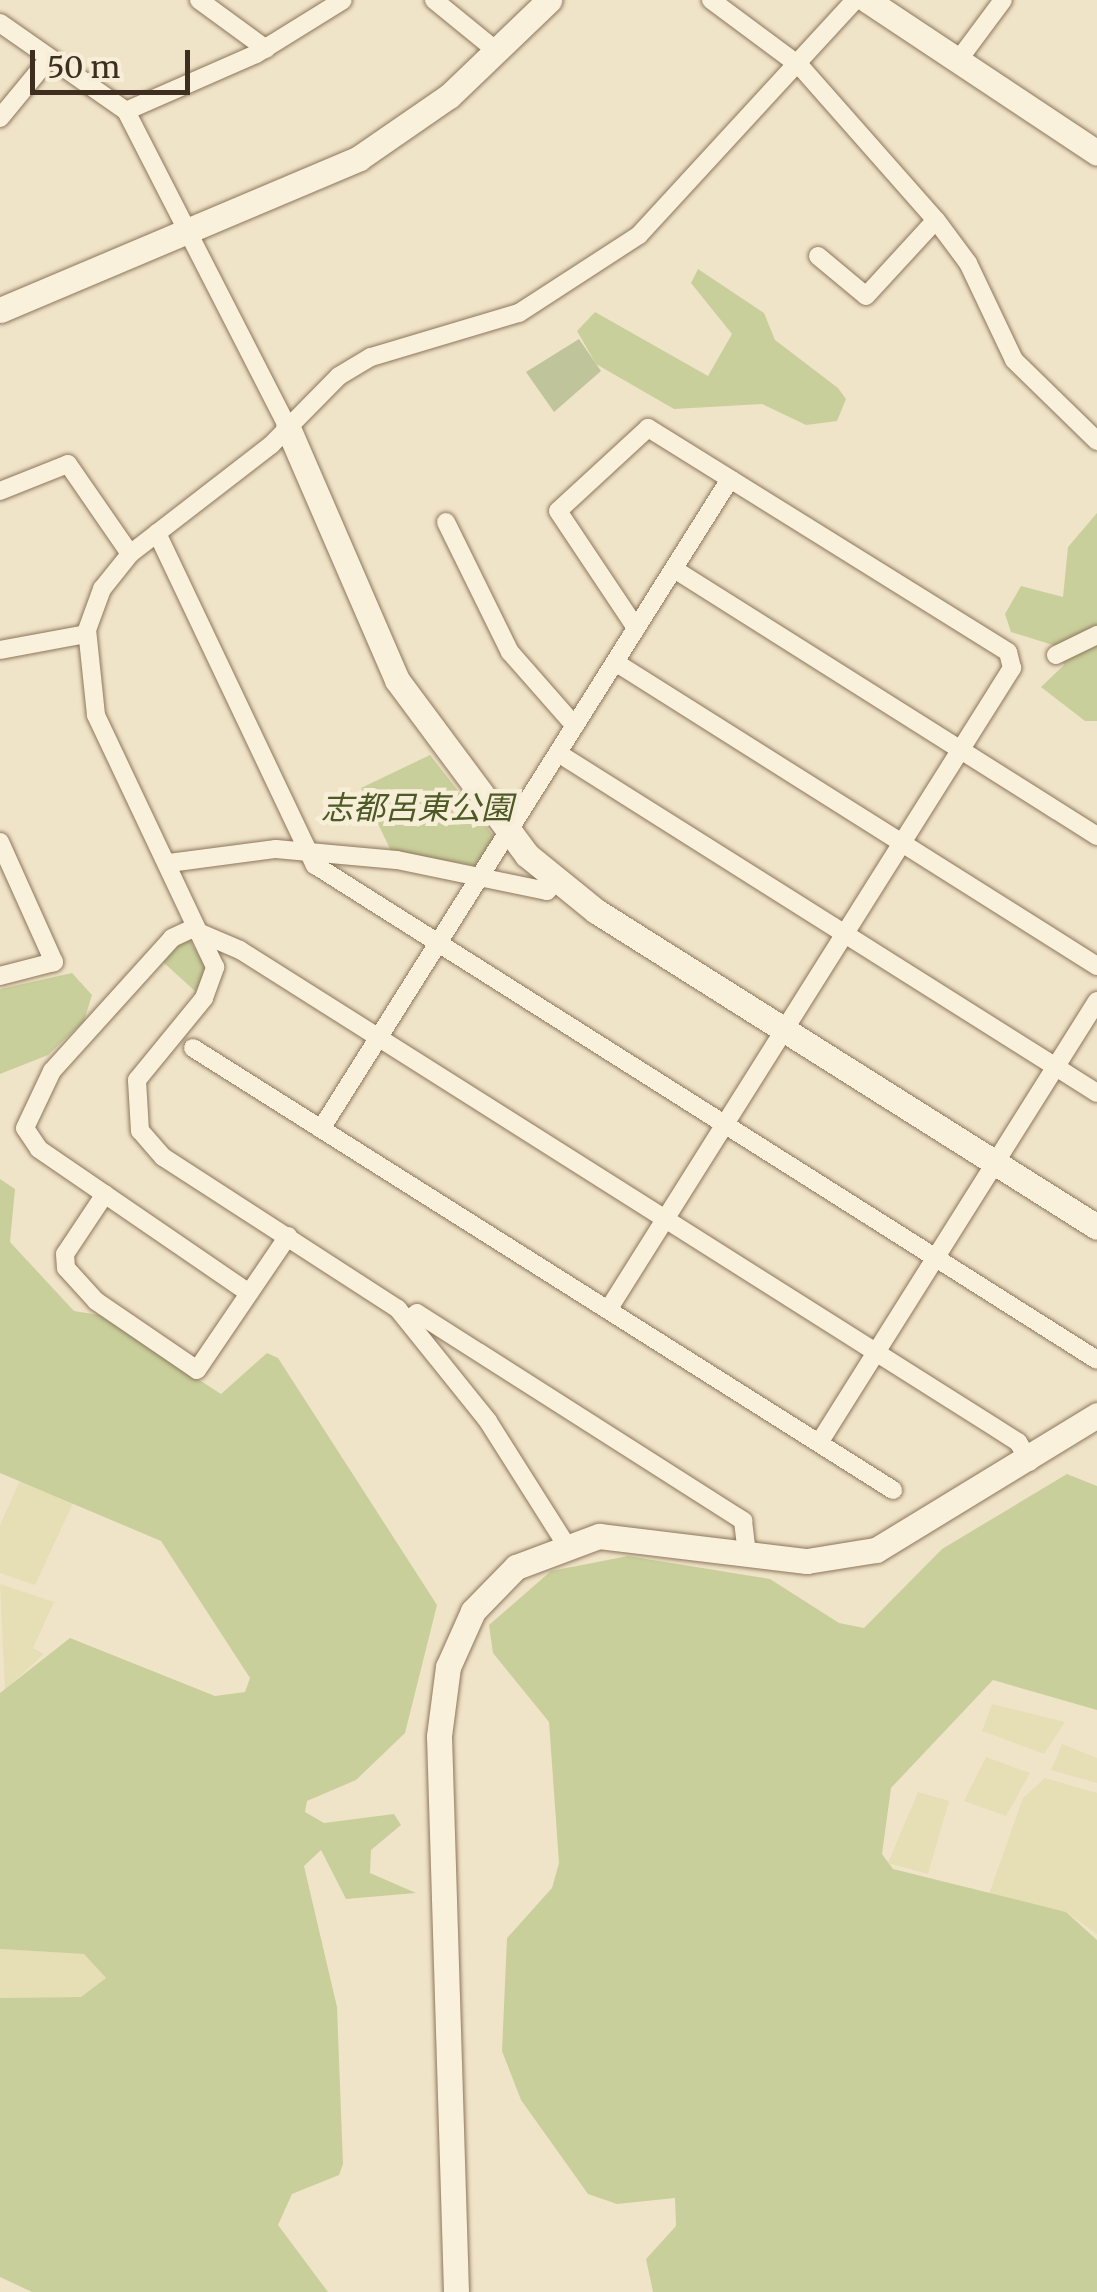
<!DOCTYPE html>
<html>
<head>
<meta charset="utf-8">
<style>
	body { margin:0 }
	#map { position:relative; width:1097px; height:2292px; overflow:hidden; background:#f0e4c8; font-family:Merriweather,"Noto Sans JP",serif }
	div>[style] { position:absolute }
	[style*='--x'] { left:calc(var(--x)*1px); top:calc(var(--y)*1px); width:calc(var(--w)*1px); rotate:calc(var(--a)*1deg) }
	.farmland>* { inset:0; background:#e6deb5 }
	.green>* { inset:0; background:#c9cf9b }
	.cemetery>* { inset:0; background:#bfc49a }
	.roads { filter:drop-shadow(0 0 2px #8d765c) drop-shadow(0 0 2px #8d765c) }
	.street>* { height:18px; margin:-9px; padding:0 9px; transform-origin:9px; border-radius:9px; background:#faf1dc }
	.secondary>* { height:25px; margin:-12.5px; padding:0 12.5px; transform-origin:12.5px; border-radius:12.5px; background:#faf1dc }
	span { translate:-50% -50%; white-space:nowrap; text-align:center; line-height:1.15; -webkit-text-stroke:9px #f7eed8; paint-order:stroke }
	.park-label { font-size:32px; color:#4d5a26; font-style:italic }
	.scale { position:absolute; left:30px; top:50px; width:160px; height:45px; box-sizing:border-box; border:5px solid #3d2e20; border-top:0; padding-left:12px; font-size:30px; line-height:35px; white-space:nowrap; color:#3d2e20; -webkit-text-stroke:8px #f7eed8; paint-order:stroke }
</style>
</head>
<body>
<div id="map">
	<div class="farmland">
		<i style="clip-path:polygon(20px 1481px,74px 1501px,35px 1585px,0 1573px,0 1525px)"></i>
		<i style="clip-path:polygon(0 1584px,54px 1602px,33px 1648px,44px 1654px,5px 1690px)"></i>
		<i style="clip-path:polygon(992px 1704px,1065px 1722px,1044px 1754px,982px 1731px)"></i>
		<i style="clip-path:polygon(1062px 1744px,1097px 1758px,1097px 1783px,1051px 1770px)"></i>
		<i style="clip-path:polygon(986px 1757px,1030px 1773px,1006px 1816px,964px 1801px)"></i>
		<i style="clip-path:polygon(1045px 1778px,1097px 1793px,1097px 1934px,1066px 1912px,989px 1894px,1023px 1798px)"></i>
		<i style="clip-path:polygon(918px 1792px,949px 1801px,928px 1874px,888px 1863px)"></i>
		<i style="clip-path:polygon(0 1949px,84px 1954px,106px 1978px,81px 1997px,0 1998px)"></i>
	</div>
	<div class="green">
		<i style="clip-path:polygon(698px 269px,764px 313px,775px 340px,838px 388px,846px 399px,837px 421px,806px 425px,762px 404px,674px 409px,596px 364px,577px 331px,595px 312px,708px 376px,732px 334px,691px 283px)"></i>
		<i style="clip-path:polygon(1097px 513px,1097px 721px,1085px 721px,1041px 687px,1064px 665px,1056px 646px,1011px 632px,1005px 614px,1021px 586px,1063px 597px,1068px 547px)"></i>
		<i style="clip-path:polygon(430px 755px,495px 838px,477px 866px,391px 851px,361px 788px)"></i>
		<i style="clip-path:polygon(187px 936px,206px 967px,196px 992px,163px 962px)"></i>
		<i style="clip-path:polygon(72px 973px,92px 995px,84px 1021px,48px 1055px,0 1074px,0 989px)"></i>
		<i style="clip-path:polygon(0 1179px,15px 1189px,10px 1242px,74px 1311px,99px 1315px,221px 1394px,267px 1353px,278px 1358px,437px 1605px,405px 1733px,356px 1780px,307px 1801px,305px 1812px,324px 1823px,394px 1814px,401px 1825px,371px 1850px,370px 1873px,416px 1893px,346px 1899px,321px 1850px,304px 1866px,337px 2007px,343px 2164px,339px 2175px,292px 2194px,278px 2225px,328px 2292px,32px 2292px,0 2277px,0 1998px,81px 1997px,106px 1978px,84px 1954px,0 1949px,0 1693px,70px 1638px,215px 1696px,245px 1692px,250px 1678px,161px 1541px,0 1473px)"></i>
		<i style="clip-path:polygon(1067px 1474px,1097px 1486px,1097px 1710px,993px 1680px,891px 1788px,882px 1854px,893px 1869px,1066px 1912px,1097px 1940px,1097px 2292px,653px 2292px,646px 2259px,676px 2226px,675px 2198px,617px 2204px,588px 2194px,521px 2100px,502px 2051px,507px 1938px,552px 1888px,559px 1863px,549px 1722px,493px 1653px,489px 1625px,551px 1571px,628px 1556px,770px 1579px,839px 1623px,864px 1628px,942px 1549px)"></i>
	</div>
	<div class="cemetery">
		<i style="clip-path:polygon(579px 339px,601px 371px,554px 412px,526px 372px)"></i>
	</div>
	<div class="roads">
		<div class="street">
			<i style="--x:199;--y:0;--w:83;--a:36.2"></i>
			<i style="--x:434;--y:0;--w:84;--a:39.2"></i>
			<i style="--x:711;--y:0;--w:111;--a:36.6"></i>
			<i style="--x:800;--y:66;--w:205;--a:48.6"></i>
			<i style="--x:936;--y:220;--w:54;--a:53.3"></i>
			<i style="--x:968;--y:263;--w:107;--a:64.6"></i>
			<i style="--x:1014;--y:360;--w:116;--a:44.3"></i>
			<i style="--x:0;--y:23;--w:154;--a:34.9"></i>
			<i style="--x:126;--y:111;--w:356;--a:62.9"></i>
			<i style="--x:960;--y:58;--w:72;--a:-53.4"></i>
			<i style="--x:126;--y:111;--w:142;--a:-23.7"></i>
			<i style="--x:256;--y:54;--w:102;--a:-31.8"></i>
			<i style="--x:0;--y:118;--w:74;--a:-50.5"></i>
			<i style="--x:818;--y:256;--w:62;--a:39.8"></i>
			<i style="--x:866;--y:296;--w:103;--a:-47.4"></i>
			<i style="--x:0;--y:491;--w:73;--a:-21.7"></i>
			<i style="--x:68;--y:464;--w:109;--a:55.4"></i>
			<i style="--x:446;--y:522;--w:145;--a:63.8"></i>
			<i style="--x:510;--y:652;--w:98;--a:48.7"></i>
			<i style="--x:157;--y:533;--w:368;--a:64.6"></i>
			<i style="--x:315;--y:865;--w:925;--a:32.33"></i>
			<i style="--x:674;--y:569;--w:500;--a:32.26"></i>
			<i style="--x:0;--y:650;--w:87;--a:-10.5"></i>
			<i style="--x:1056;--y:655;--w:46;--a:-26"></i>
			<i style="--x:615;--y:662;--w:570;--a:32.24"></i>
			<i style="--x:558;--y:753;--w:637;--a:32.24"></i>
			<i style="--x:0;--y:842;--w:132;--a:65.8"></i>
			<i style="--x:54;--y:962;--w:56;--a:165.5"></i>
			<i style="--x:169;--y:863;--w:108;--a:-7.5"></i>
			<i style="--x:276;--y:849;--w:121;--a:5.2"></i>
			<i style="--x:397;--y:860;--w:153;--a:11.7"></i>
			<i style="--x:547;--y:891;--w:14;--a:-51"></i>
			<i style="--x:193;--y:1048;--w:828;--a:32.27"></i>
			<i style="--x:321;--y:1129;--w:768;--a:-57.82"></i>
			<i style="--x:105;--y:1194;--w:72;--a:123.7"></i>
			<i style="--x:65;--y:1254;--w:14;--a:86"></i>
			<i style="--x:66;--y:1268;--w:45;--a:47.7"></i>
			<i style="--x:96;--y:1301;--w:122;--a:34.3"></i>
			<i style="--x:197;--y:1370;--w:162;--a:-55.8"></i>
			<i style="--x:249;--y:1293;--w:255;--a:-145.6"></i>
			<i style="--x:39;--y:1149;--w:25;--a:-124"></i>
			<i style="--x:25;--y:1128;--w:63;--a:-64.7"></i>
			<i style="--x:52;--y:1071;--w:179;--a:-47.9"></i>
			<i style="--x:172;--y:938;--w:21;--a:-25"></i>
			<i style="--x:191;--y:929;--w:53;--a:23.2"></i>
			<i style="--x:240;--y:950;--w:921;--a:32.31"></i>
			<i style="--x:1018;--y:1442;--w:23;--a:59"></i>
			<i style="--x:608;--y:1310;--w:759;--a:-57.82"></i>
			<i style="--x:1012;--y:668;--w:16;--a:-104"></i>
			<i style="--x:1008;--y:652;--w:424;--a:-148.1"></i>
			<i style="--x:648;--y:428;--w:122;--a:137.3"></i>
			<i style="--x:558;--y:511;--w:141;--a:56.3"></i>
			<i style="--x:408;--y:1320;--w:11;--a:-38"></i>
			<i style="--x:417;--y:1313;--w:387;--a:32.5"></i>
			<i style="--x:743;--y:1521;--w:32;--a:83"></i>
			<i style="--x:819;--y:1443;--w:522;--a:-57.83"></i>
			<i style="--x:565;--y:1543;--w:144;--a:-122.3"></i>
			<i style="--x:488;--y:1421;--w:144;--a:-128.8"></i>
			<i style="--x:398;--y:1309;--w:280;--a:-147.1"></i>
			<i style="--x:163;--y:1157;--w:35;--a:-131"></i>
			<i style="--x:140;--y:1131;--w:51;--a:-93.4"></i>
			<i style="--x:137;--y:1080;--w:106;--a:-50.7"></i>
			<i style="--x:204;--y:998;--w:33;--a:-70"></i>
			<i style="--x:215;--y:967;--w:279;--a:-115.3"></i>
			<i style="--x:96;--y:715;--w:85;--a:-96"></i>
			<i style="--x:87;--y:630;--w:44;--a:-69.9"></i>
			<i style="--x:102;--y:589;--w:45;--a:-51.3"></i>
			<i style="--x:130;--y:554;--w:178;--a:-37.7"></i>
			<i style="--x:271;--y:445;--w:97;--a:-45.4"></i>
			<i style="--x:339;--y:376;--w:37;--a:-31"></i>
			<i style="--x:371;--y:357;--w:154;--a:-16.6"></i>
			<i style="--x:519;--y:313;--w:143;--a:-33"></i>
			<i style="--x:639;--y:235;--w:319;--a:-47.4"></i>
		</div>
		<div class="secondary">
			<i style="--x:867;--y:0;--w:276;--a:33.6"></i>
			<i style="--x:0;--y:310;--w:390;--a:-22.9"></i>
			<i style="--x:359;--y:158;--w:109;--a:-34.6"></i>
			<i style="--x:449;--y:96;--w:139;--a:-43.8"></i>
			<i style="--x:288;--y:428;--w:275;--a:66.6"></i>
			<i style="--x:397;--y:680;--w:218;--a:53.4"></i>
			<i style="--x:527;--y:855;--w:89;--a:39.1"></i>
			<i style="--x:596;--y:911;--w:592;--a:32.24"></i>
			<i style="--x:456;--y:2292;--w:556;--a:-91.75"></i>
			<i style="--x:439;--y:1736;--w:70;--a:-82.6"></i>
			<i style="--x:448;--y:1667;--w:61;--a:-65.9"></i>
			<i style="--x:473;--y:1611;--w:62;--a:-45.7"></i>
			<i style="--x:516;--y:1567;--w:89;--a:-20.5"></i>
			<i style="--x:599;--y:1536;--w:209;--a:6.9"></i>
			<i style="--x:807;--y:1561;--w:70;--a:-9.1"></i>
			<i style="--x:876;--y:1550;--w:259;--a:-31.4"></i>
		</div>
	</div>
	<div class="park-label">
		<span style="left:417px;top:808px">志都呂東公園</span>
	</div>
	<div class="scale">50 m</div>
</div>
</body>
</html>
